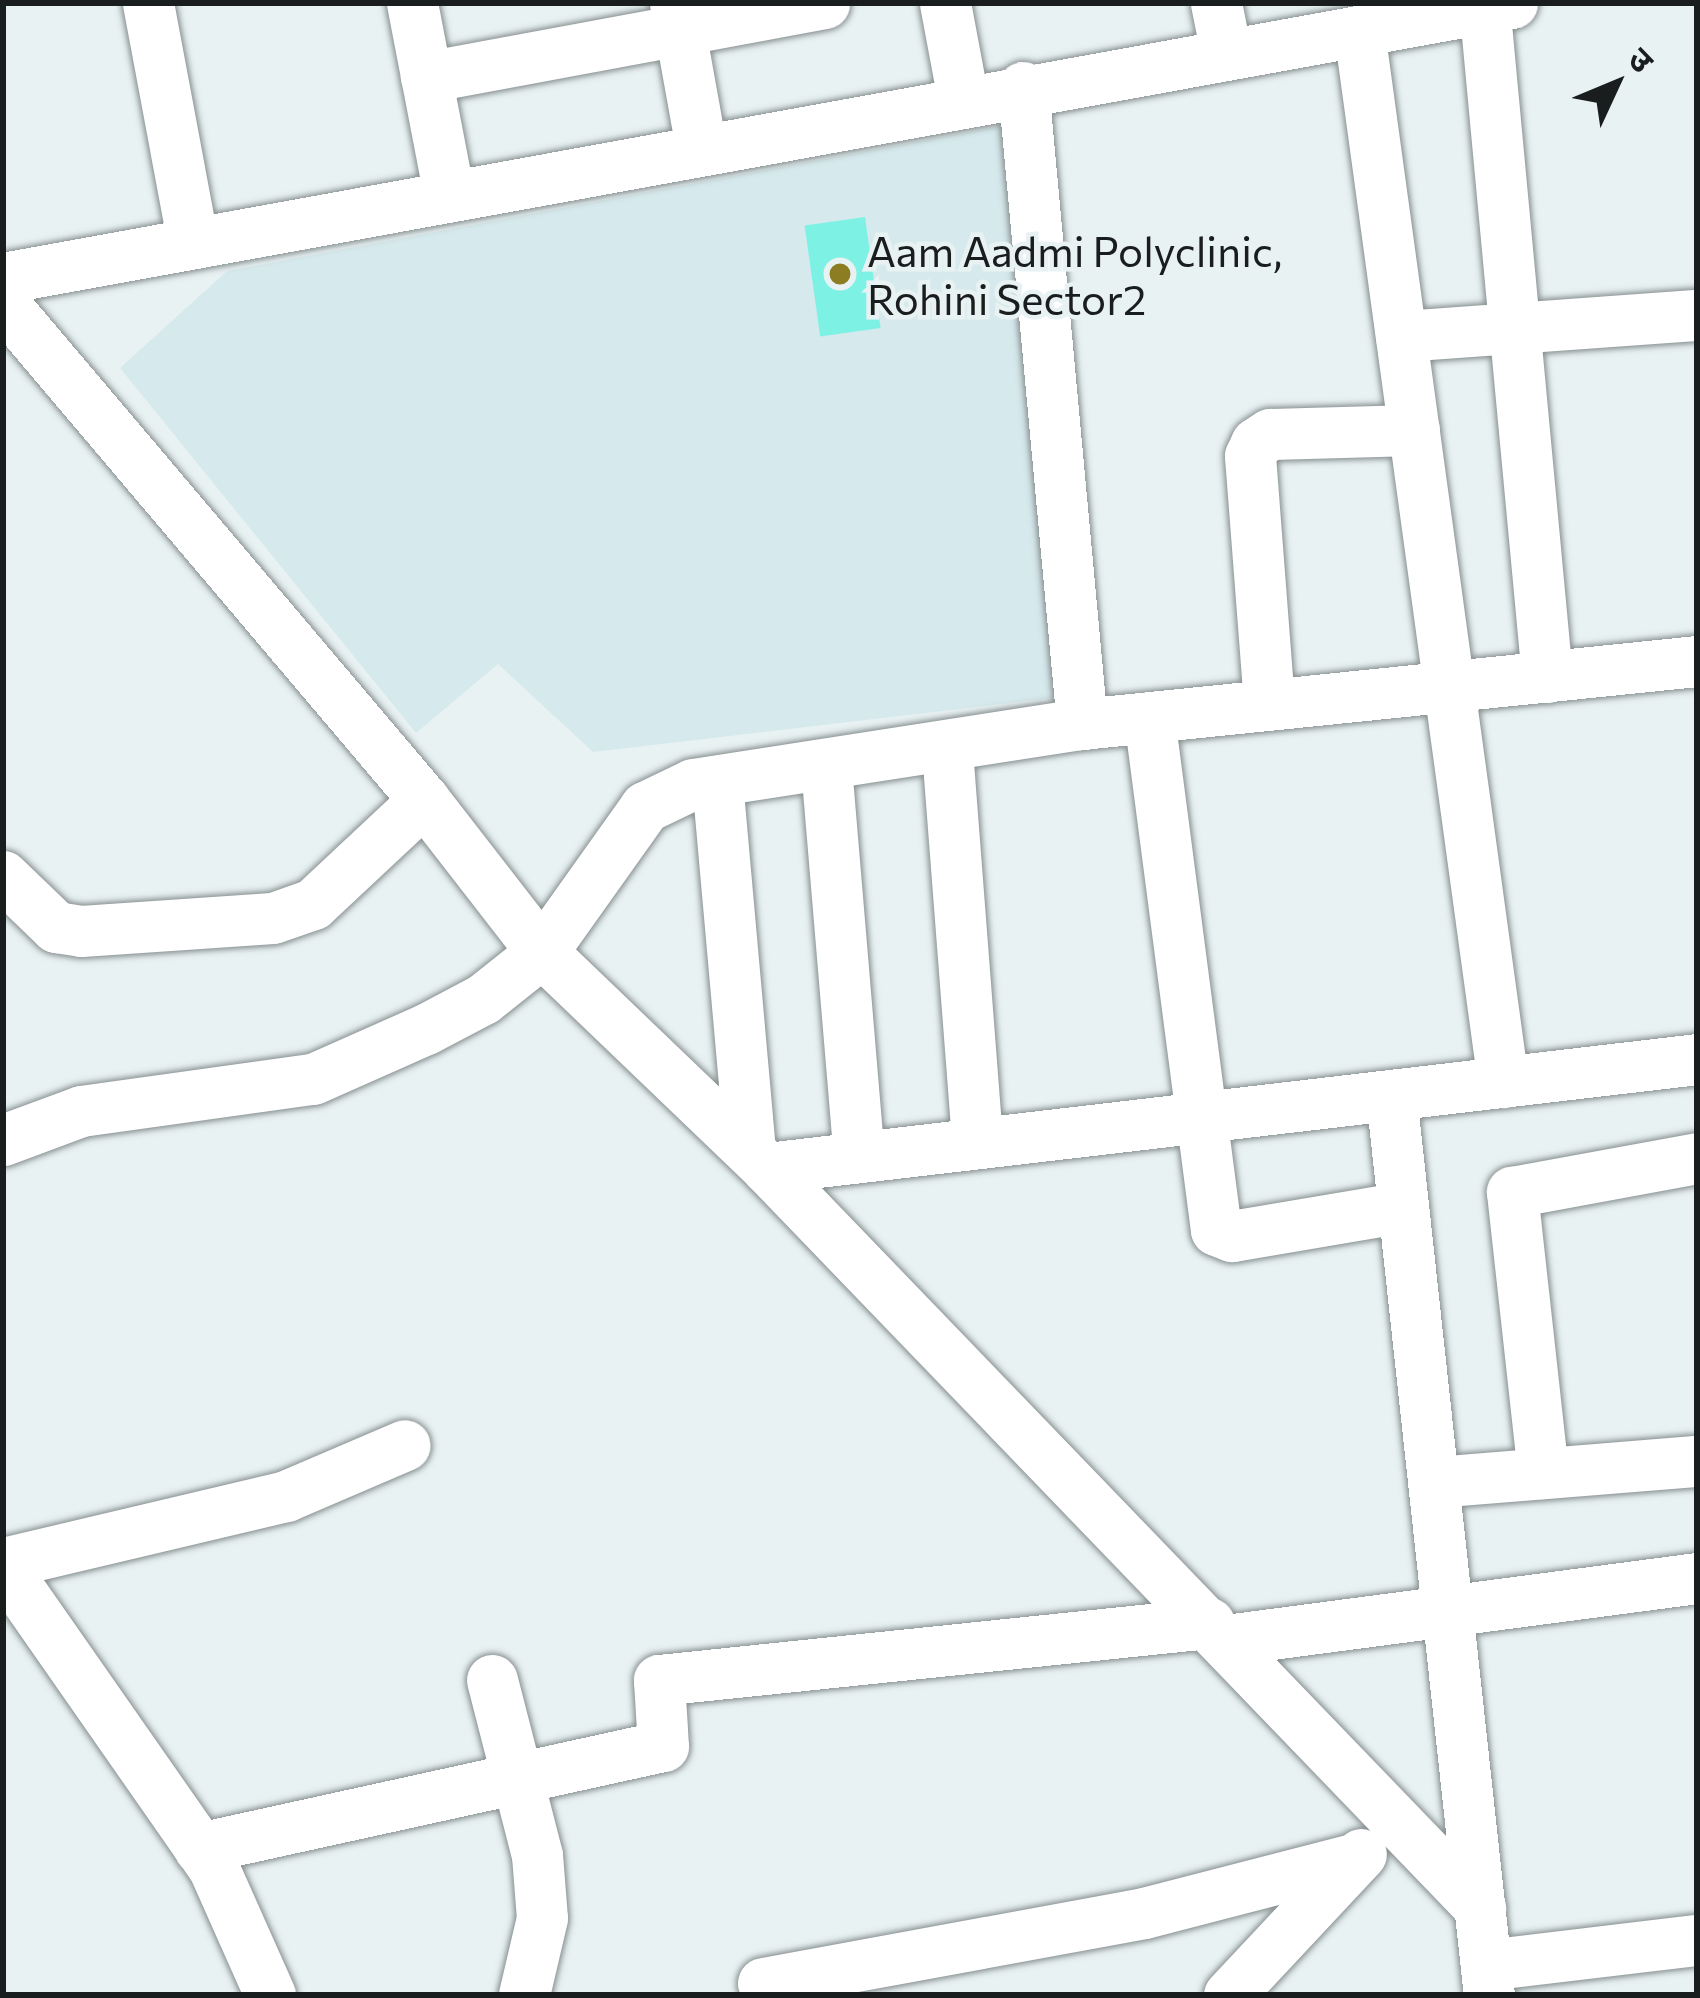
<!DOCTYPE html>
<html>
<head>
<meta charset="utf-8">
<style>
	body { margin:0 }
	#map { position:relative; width:1700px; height:1998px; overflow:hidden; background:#e9f2f3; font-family:Commissioner,"Noto Sans Devanagari",sans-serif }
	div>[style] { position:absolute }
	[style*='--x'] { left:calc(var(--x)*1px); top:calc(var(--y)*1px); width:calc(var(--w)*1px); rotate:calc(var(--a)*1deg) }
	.built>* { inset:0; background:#d6e9ec }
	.building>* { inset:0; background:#7ef1e5; transform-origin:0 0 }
	.roads { filter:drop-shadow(0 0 3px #878f90) drop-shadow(0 0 3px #878f90) }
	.minor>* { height:51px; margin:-25.5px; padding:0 25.5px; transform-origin:25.5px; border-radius:25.5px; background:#fff }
	.dots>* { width:33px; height:33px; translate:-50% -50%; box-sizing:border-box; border:6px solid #e9f2f3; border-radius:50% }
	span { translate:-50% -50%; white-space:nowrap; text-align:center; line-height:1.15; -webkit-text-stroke:9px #e9f2f3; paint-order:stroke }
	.poi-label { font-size:42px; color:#1a1d1e }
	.left { translate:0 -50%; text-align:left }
	.frame { position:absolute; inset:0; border:6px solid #1a1d1e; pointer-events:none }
	.north { position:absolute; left:1556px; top:24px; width:120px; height:120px; -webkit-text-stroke:9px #e9f2f3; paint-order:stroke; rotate:46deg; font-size:33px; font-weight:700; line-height:48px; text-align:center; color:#1a1d1e }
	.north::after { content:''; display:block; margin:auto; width:42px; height:54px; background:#1a1d1e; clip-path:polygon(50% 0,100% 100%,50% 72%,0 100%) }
</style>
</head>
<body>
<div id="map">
	<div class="built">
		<i style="clip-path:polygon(1000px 126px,1061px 697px,593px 752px,498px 664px,416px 733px,120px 368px,227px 271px)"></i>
	</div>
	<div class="building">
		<i style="left:865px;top:217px;width:112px;height:61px;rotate:82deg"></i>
	</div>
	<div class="roads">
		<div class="minor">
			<i style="--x:148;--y:3;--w:244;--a:79.4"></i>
			<i style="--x:412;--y:3;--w:196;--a:79.1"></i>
			<i style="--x:675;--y:3;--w:146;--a:79.8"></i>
			<i style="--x:945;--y:3;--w:98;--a:79.4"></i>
			<i style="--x:1216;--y:3;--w:51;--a:78.7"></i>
			<i style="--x:1484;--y:3;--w:677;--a:84.66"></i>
			<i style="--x:1359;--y:31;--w:1061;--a:82.2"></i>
			<i style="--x:426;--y:77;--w:405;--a:-10.5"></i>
			<i style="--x:1023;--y:87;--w:640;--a:84.71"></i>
			<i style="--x:3;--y:278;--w:1534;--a:-10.33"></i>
			<i style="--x:3;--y:303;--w:651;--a:49.73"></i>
			<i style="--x:424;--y:800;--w:192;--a:52.2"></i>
			<i style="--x:542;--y:952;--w:312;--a:43.8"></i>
			<i style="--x:767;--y:1168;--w:1028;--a:46.06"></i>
			<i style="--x:1401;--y:336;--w:297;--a:-4.1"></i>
			<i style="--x:1269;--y:703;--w:248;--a:-94.4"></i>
			<i style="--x:1250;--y:456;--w:14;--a:-65"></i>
			<i style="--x:1256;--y:443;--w:17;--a:-33"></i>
			<i style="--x:1270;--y:434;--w:144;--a:-1.6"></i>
			<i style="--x:1149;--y:717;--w:517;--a:82.56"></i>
			<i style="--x:1216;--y:1230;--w:17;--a:21"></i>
			<i style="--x:1232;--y:1236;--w:173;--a:-9.6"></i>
			<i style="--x:947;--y:750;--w:394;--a:85.6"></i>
			<i style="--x:826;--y:766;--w:392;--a:85.2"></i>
			<i style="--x:717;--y:781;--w:371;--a:84.9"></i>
			<i style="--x:3;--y:876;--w:74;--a:43.9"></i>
			<i style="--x:56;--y:927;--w:25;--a:9"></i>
			<i style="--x:81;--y:931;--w:192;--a:-3.9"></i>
			<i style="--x:273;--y:918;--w:42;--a:-19.3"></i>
			<i style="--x:313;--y:904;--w:152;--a:-43.1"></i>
			<i style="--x:1391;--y:1095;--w:905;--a:83.79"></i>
			<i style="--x:3;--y:1140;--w:83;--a:-20.4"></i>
			<i style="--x:81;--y:1111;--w:234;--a:-7.9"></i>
			<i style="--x:313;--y:1079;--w:124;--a:-23.9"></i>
			<i style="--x:426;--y:1029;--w:64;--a:-27.8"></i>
			<i style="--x:483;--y:999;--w:75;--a:-38.5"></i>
			<i style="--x:542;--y:952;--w:178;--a:-54.6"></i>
			<i style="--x:645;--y:807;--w:53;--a:-25.6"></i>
			<i style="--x:693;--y:784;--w:394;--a:-8.8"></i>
			<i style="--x:1082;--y:724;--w:618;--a:-5.85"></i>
			<i style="--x:767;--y:1168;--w:936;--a:-6.68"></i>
			<i style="--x:1543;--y:1473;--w:283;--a:-96.3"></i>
			<i style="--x:1512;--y:1192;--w:188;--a:-10.4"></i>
			<i style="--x:1434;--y:1482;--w:264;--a:-4.6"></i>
			<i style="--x:3;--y:1563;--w:291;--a:-13.3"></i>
			<i style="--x:286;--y:1496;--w:129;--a:-23.2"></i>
			<i style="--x:3;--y:1566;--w:369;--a:55.1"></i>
			<i style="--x:214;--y:1869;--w:138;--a:66"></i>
			<i style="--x:1226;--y:1640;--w:475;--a:-7.5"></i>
			<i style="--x:492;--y:1680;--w:181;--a:75.6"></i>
			<i style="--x:537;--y:1855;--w:63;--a:85.5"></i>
			<i style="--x:542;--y:1918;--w:79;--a:103.2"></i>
			<i style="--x:199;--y:1848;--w:475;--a:-12.4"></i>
			<i style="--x:663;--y:1746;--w:66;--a:-93.5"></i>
			<i style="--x:659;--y:1680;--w:553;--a:-5.92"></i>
			<i style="--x:1486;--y:1965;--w:212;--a:-6.8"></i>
			<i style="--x:763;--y:1983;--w:387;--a:-10.4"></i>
			<i style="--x:1144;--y:1913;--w:220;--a:-14.5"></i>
			<i style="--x:1229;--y:1995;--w:193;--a:-46.9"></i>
		</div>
	</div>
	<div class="dots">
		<i style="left:840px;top:274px;background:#8c7c22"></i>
	</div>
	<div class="poi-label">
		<span class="left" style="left:867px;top:274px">Aam Aadmi Polyclinic,<br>Rohini Sector2</span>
	</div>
	<div class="frame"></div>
	<div class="north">उ</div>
</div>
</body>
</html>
